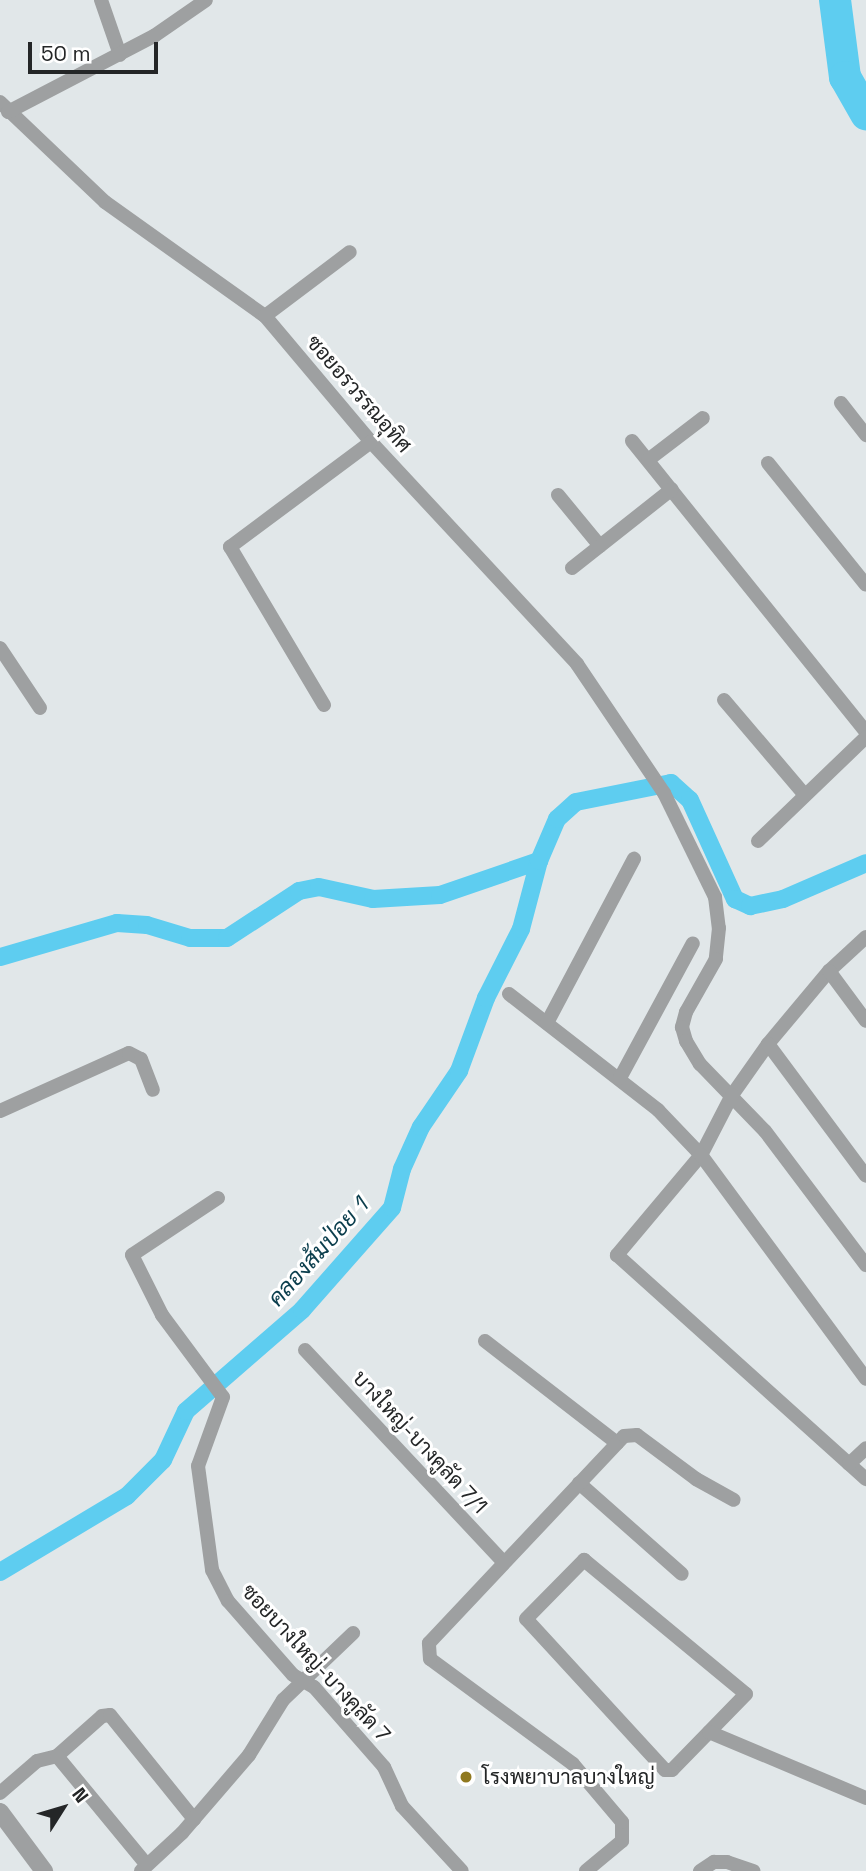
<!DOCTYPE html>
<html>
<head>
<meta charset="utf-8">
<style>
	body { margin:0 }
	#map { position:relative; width:866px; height:1871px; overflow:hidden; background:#e1e7e9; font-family:"Space Grotesk",Sarabun,sans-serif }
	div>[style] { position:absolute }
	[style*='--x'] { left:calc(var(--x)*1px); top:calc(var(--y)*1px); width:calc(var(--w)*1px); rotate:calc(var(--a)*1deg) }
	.canal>* { height:18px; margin:-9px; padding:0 9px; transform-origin:9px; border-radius:9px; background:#5ecdf0 }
	.river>* { height:32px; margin:-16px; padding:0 16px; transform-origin:16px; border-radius:16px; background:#5ecdf0 }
	.minor>* { height:14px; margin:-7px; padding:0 7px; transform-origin:7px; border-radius:7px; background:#9ea0a1 }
	.tertiary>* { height:18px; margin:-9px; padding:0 9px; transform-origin:9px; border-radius:9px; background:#9ea0a1 }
	.dots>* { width:19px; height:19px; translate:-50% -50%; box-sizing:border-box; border:4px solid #fff; border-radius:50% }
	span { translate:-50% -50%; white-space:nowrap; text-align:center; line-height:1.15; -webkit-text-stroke:6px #fff; paint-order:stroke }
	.street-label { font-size:21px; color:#242627 }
	.poi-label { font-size:21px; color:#242627 }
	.left { translate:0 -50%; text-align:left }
	.water-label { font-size:23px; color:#0b3e4d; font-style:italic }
	.north { position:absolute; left:28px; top:1773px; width:70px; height:70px; -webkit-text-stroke:5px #fff; paint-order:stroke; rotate:53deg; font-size:19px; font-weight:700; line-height:28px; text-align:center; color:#242627 }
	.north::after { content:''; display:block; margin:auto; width:24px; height:32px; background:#242627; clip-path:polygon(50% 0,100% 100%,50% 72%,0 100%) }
	.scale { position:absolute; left:28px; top:42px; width:130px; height:32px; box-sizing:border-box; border:4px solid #242627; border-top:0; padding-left:9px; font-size:21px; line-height:24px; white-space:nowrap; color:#242627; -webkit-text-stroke:5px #fff; paint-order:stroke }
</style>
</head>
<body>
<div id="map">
	<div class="canal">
		<i style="--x:0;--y:957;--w:122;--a:-16.2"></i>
		<i style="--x:117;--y:923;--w:30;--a:4"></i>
		<i style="--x:147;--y:925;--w:45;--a:16.8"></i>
		<i style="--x:190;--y:938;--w:37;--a:0"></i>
		<i style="--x:227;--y:938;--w:86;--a:-33.1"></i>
		<i style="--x:299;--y:891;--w:20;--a:-11"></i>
		<i style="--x:319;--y:887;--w:55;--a:12.5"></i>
		<i style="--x:373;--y:899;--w:67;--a:-3.4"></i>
		<i style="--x:440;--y:895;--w:105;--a:-19"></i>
		<i style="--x:0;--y:1572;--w:148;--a:-30.9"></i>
		<i style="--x:127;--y:1496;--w:51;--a:-45"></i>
		<i style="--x:163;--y:1460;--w:54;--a:-64.9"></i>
		<i style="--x:186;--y:1411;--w:154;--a:-41"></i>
		<i style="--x:302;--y:1310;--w:136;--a:-48.6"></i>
		<i style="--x:392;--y:1208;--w:40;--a:-75.6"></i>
		<i style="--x:402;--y:1169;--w:46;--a:-65.7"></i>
		<i style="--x:421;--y:1127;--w:68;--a:-55.8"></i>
		<i style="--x:459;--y:1071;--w:78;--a:-69.7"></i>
		<i style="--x:486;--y:998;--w:77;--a:-63.1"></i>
		<i style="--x:521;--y:929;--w:70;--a:-75.2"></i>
		<i style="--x:539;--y:861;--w:46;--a:-66.8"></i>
		<i style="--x:557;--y:819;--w:25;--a:-42"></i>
		<i style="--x:576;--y:802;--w:97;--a:-11.3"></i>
		<i style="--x:671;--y:783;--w:25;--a:42"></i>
		<i style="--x:690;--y:800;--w:109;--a:65.6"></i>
		<i style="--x:735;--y:899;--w:17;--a:25"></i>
		<i style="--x:750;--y:906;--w:34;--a:-12"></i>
		<i style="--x:783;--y:899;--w:90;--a:-23.4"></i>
	</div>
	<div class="river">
		<i style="--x:835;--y:0;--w:78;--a:82.6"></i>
		<i style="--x:845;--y:77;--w:43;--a:60.4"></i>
	</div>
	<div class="minor">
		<i style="--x:101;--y:0;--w:58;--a:70.9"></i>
		<i style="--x:0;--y:102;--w:145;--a:43.6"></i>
		<i style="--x:105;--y:202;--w:196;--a:35.5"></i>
		<i style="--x:265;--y:316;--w:165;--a:49.9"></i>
		<i style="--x:371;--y:442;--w:303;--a:47.1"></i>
		<i style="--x:577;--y:664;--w:156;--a:56"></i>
		<i style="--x:664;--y:793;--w:116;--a:63.9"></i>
		<i style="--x:715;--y:897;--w:31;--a:83"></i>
		<i style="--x:719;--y:928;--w:31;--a:96"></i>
		<i style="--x:716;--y:959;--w:61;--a:119.5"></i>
		<i style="--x:686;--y:1012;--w:16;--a:105"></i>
		<i style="--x:682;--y:1027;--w:15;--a:74"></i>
		<i style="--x:686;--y:1041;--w:27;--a:59"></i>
		<i style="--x:700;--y:1064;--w:93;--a:45.9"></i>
		<i style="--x:765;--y:1131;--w:168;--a:53"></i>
		<i style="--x:8;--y:112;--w:165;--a:-27.5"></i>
		<i style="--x:154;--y:36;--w:63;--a:-34.7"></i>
		<i style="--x:265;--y:316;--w:106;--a:-37"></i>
		<i style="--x:841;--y:403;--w:41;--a:52"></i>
		<i style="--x:632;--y:441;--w:373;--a:51.2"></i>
		<i style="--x:648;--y:460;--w:69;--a:-37.4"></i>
		<i style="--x:768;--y:463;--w:156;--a:51.2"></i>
		<i style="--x:558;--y:495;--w:66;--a:50.5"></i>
		<i style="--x:572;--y:568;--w:127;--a:-38.3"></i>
		<i style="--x:0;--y:648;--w:72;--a:56.3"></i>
		<i style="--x:724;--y:700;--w:123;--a:49.6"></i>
		<i style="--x:324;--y:705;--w:184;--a:-120.7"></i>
		<i style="--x:230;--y:547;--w:176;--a:-36.7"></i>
		<i style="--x:758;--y:841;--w:150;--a:-43.9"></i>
		<i style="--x:866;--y:937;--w:50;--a:137.4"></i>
		<i style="--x:829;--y:971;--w:95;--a:129.9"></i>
		<i style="--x:768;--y:1044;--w:62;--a:125.2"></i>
		<i style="--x:732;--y:1095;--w:68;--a:117.3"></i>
		<i style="--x:701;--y:1155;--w:131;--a:130"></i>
		<i style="--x:617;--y:1255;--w:335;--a:42"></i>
		<i style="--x:829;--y:971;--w:62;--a:53.5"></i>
		<i style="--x:509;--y:994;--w:189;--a:37.9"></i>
		<i style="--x:658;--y:1110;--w:62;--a:46.3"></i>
		<i style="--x:701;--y:1155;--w:278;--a:53.6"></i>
		<i style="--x:547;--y:1023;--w:186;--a:-62.1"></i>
		<i style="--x:768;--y:1044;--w:164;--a:53.4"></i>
		<i style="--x:620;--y:1078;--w:153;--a:-61.6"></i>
		<i style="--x:0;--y:1111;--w:141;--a:-24.2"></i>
		<i style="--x:129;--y:1053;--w:13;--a:27"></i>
		<i style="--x:141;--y:1059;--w:33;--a:69"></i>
		<i style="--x:218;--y:1198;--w:103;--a:146.5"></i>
		<i style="--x:132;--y:1255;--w:67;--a:63.4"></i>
		<i style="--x:162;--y:1315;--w:102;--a:53.4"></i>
		<i style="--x:223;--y:1397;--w:73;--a:109.9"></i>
		<i style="--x:198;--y:1466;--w:105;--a:82.3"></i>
		<i style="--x:212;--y:1570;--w:35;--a:63"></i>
		<i style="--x:228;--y:1601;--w:98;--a:48.7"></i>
		<i style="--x:293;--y:1675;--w:24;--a:30"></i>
		<i style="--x:314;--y:1687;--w:106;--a:48.8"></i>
		<i style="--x:384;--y:1767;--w:43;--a:65.2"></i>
		<i style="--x:402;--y:1806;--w:88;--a:47.3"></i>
		<i style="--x:485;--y:1341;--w:167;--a:37.7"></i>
		<i style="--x:305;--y:1350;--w:291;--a:46.9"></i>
		<i style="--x:849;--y:1464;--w:23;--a:-43"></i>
		<i style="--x:579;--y:1483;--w:137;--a:41.5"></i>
		<i style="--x:584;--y:1560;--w:210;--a:39.6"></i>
		<i style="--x:746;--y:1694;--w:106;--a:134.2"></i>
		<i style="--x:672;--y:1770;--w:7;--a:180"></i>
		<i style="--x:665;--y:1770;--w:205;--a:-132.6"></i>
		<i style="--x:526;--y:1619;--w:83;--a:-45.5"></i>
		<i style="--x:709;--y:1732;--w:170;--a:22.8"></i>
		<i style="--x:57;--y:1756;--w:60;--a:-41.6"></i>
		<i style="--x:102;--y:1716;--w:8;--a:-7"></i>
		<i style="--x:110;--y:1715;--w:134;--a:51.1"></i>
		<i style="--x:0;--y:1793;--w:49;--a:-40.9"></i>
		<i style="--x:37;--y:1761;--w:21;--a:-14"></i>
		<i style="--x:57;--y:1756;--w:141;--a:50.5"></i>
		<i style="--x:141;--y:1871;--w:56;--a:-42.8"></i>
		<i style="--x:182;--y:1833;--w:103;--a:-49.3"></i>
		<i style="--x:249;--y:1755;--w:65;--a:-58.3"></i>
		<i style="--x:283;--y:1700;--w:97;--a:-43.7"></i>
		<i style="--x:586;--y:1871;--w:47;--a:-39.8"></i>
		<i style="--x:622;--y:1841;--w:19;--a:-90"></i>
		<i style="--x:622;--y:1822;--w:76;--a:-130.2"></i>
		<i style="--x:573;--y:1764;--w:177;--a:-143.7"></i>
		<i style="--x:430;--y:1659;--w:16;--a:-94"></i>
		<i style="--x:429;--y:1643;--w:284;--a:-46.7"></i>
		<i style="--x:624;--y:1436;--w:13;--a:-4"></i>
		<i style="--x:637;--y:1435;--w:74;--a:36.7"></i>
		<i style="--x:696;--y:1479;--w:43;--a:28.9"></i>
		<i style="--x:700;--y:1871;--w:17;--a:-33"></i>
		<i style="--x:714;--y:1862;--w:13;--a:0"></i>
		<i style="--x:727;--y:1862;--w:28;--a:19"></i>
	</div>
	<div class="tertiary">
		<i style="--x:0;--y:1812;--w:74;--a:53.3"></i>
	</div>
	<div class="dots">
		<i style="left:466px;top:1777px;background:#90791f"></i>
	</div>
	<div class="street-label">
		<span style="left:359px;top:394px;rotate:49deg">ซอยอรวรรณอุทิศ</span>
		<span style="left:420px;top:1442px;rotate:47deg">บางใหญ่-บางคูลัด 7/1</span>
		<span style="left:316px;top:1663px;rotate:47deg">ซอยบางใหญ่-บางคูลัด 7</span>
	</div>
	<div class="poi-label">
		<span class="left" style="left:482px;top:1777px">โรงพยาบาลบางใหญ่</span>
	</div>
	<div class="water-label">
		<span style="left:318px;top:1252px;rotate:-48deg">คลองส้มป่อย 1</span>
	</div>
	<div class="north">N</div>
	<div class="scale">50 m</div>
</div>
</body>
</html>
